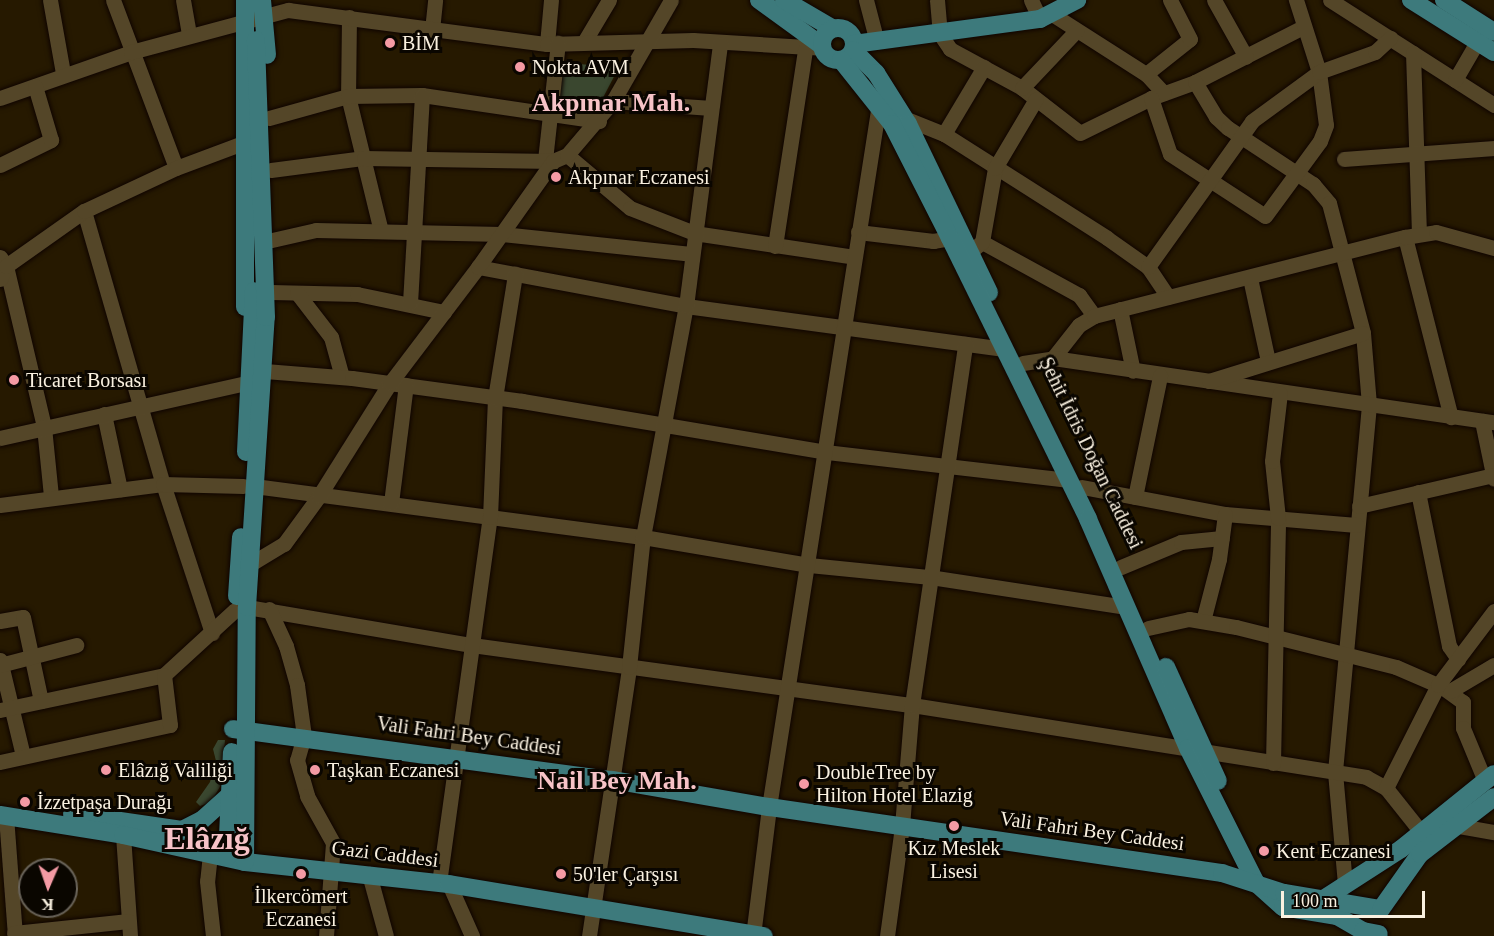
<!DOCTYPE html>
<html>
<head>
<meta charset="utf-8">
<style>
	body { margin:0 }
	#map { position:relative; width:1494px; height:936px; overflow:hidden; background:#261900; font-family:Georgia,serif }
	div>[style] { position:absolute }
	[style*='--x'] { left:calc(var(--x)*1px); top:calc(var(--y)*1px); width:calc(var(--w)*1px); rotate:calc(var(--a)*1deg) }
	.green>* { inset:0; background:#3a472f }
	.roads { filter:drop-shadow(0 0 2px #0f0400) drop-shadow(0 0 2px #0f0400) }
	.minor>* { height:15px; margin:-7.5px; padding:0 7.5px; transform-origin:7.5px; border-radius:7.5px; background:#544628 }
	.major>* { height:18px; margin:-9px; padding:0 9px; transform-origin:9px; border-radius:9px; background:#3d7a7c }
	.major>.ring { margin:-9px; padding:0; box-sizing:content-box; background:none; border:18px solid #3d7a7c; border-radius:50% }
	.dots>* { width:16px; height:16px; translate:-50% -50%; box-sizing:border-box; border:3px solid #0a0600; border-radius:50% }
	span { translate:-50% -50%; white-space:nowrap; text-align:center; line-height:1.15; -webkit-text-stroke:6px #0a0600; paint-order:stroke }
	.poi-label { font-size:20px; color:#faf1e0 }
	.left { translate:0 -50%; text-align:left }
	.street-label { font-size:20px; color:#faf1e0 }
	.district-label { font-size:26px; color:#f7c3c7; font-weight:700 }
	.town-label { font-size:32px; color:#f7c3c7; font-weight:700 }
	.north { position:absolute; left:18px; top:858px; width:60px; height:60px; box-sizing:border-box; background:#0a0600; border:2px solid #6a645a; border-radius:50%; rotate:182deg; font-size:16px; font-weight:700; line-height:24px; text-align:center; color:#faf1e0 }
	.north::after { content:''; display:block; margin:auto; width:21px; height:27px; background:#f49aa4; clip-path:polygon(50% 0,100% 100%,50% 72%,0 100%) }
	.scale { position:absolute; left:1281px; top:891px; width:144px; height:27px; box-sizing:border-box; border:3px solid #faf1e0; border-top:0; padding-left:8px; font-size:18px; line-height:21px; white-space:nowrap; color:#faf1e0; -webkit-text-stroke:4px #0a0600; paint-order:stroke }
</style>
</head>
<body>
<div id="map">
	<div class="green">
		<i style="clip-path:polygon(564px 63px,619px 67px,594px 115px,558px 109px)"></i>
		<i style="clip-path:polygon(218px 740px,225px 740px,221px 785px,211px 802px,200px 806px,196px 802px,210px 782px,216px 761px,213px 749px)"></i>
	</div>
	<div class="roads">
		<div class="minor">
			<i style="--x:50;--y:0;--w:74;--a:79.9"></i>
			<i style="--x:113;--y:0;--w:179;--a:69.4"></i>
			<i style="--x:183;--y:0;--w:35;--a:80"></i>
			<i style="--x:866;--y:0;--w:43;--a:75.3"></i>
			<i style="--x:937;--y:0;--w:34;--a:85"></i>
			<i style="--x:940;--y:34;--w:18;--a:56"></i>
			<i style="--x:950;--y:49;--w:82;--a:28.4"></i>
			<i style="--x:1022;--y:88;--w:73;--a:37.8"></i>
			<i style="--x:1080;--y:133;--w:79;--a:-26.2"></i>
			<i style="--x:1151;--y:98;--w:47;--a:-20"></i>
			<i style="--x:1195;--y:82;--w:121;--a:-27"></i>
			<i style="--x:1031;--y:0;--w:21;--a:65"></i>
			<i style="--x:1214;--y:0;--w:65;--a:60.7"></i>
			<i style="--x:1330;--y:0;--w:195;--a:32.6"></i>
			<i style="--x:1052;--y:14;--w:112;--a:32.6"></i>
			<i style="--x:1146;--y:74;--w:26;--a:47"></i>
			<i style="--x:349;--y:17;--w:79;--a:90.7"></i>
			<i style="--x:348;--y:96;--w:139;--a:76.3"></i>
			<i style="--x:432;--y:30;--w:30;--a:-84"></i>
			<i style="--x:584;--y:42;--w:49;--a:-59.2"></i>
			<i style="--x:547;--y:44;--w:44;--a:-84.8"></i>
			<i style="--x:1413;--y:53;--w:181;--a:88.1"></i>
			<i style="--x:1146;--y:74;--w:56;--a:-38.5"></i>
			<i style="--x:1190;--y:39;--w:44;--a:-117.1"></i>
			<i style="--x:1455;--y:80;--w:44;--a:-59.9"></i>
			<i style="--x:1195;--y:82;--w:41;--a:59"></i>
			<i style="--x:1216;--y:117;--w:16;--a:43"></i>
			<i style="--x:1228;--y:128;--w:102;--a:33.4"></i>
			<i style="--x:1313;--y:184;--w:25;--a:50"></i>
			<i style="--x:1329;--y:203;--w:134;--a:75.3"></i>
			<i style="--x:1363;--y:333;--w:72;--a:85.2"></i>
			<i style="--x:1369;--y:405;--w:369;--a:95.3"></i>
			<i style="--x:1335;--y:772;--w:111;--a:84.9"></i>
			<i style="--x:1022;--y:88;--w:79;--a:-46.5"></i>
			<i style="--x:0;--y:98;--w:139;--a:-19.3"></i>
			<i style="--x:131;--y:52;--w:163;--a:-15"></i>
			<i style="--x:288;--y:10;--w:261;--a:7.5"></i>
			<i style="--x:547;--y:44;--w:146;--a:-1.6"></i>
			<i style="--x:693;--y:40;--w:129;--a:3.5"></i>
			<i style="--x:1151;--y:98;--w:59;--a:71.3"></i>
			<i style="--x:1170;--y:154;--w:113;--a:33.1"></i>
			<i style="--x:1265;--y:216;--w:93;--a:-53.7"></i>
			<i style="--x:1320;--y:141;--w:17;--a:-69"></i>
			<i style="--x:1326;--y:125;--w:53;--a:-97.5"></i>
			<i style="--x:1319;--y:72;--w:76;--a:-107.7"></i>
			<i style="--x:613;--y:101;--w:98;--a:4.1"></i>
			<i style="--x:269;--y:118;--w:82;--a:-15.6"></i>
			<i style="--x:348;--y:96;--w:74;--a:-0.8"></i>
			<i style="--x:422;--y:95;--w:179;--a:8.4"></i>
			<i style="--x:904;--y:118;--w:43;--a:21.8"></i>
			<i style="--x:944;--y:134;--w:193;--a:32.5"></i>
			<i style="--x:1107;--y:238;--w:50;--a:35.3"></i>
			<i style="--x:1148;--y:267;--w:36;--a:56"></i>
			<i style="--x:944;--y:134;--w:78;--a:-59.2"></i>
			<i style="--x:567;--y:155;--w:82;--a:40.1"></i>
			<i style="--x:630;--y:208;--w:69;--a:21.3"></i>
			<i style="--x:694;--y:233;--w:162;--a:8.5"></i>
			<i style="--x:1344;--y:159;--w:150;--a:-4.2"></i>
			<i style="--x:545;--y:160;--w:118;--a:-83.7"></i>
			<i style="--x:0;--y:165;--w:57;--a:-26.1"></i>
			<i style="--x:51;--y:140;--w:56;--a:-106.5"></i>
			<i style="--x:271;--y:170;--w:94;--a:-7.4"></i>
			<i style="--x:364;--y:158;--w:189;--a:0.9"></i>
			<i style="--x:84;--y:211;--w:284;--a:73.9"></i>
			<i style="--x:163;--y:484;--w:157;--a:71.8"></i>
			<i style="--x:858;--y:232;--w:76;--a:6.8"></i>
			<i style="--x:933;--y:241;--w:17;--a:-10"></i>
			<i style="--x:1405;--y:237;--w:186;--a:75.7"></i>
			<i style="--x:272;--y:240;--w:45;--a:-12.8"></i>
			<i style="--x:316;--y:230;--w:186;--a:1.2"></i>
			<i style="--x:502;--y:234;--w:190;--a:6"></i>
			<i style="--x:982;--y:242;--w:111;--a:28.7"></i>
			<i style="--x:1079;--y:295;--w:26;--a:54"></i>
			<i style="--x:775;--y:246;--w:198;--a:-81.3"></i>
			<i style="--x:971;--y:251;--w:14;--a:-39"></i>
			<i style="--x:982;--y:242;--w:75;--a:-80"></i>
			<i style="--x:995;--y:168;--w:80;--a:-59.3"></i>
			<i style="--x:0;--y:257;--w:11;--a:56"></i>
			<i style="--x:6;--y:266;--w:165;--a:76.7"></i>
			<i style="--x:44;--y:427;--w:69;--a:84.2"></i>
			<i style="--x:478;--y:267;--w:212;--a:10.6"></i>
			<i style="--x:686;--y:306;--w:321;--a:7.7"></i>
			<i style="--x:1148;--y:267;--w:179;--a:-54.5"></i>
			<i style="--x:1252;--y:121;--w:83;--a:-36.2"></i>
			<i style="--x:1319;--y:72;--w:59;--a:-19.7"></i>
			<i style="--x:1375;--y:52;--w:21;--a:-43"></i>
			<i style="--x:1250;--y:278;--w:85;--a:77.8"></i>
			<i style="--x:0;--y:279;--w:14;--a:-65"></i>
			<i style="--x:6;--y:266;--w:95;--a:-35.2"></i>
			<i style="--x:84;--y:211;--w:102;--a:-25.1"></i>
			<i style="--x:176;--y:168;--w:72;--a:-20.5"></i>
			<i style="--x:271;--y:292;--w:86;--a:1.3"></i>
			<i style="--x:357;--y:294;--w:89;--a:11.7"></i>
			<i style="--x:297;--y:293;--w:56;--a:52.3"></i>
			<i style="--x:331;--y:337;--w:41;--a:74.6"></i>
			<i style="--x:410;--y:303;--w:208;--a:-86.7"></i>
			<i style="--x:1120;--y:309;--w:63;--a:78.2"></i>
			<i style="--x:1053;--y:358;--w:42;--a:-51.8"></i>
			<i style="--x:1079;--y:325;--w:17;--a:-31"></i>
			<i style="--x:1094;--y:316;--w:321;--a:-14.3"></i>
			<i style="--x:1405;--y:237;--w:31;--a:-9"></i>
			<i style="--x:1436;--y:232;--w:60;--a:15.4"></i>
			<i style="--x:1023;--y:363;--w:30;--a:-9"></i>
			<i style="--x:1053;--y:358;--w:446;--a:8.3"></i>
			<i style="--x:265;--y:371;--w:87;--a:4.6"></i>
			<i style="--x:352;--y:378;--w:172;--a:7.7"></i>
			<i style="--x:522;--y:401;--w:308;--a:9.5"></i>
			<i style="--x:826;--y:452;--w:244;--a:6.6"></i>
			<i style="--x:1209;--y:381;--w:161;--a:-17.3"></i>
			<i style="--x:104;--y:414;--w:77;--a:78"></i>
			<i style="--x:1482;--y:421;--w:59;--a:78.3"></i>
			<i style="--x:0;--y:438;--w:257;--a:-12.6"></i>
			<i style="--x:254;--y:486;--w:392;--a:7.5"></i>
			<i style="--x:643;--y:537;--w:168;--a:9.6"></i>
			<i style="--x:809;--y:565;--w:122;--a:5.7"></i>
			<i style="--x:930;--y:577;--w:198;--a:8.7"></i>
			<i style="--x:1082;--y:487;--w:146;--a:10.7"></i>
			<i style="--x:1225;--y:514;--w:132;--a:4.8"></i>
			<i style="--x:1418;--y:492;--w:157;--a:78.6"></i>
			<i style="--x:1449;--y:646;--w:16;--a:55"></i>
			<i style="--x:1135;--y:497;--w:124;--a:-78.3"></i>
			<i style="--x:391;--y:503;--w:119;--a:-82.8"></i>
			<i style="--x:0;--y:505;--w:164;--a:-7.3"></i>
			<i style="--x:163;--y:484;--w:80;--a:1.4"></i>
			<i style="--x:1359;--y:506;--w:138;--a:-13"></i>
			<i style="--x:252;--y:563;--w:37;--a:-31"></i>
			<i style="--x:284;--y:544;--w:59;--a:-53.9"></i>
			<i style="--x:319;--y:496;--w:133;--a:-57.9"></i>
			<i style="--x:390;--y:383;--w:146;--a:-52.8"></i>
			<i style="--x:478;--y:267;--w:130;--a:-54.7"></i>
			<i style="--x:553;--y:161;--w:15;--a:-23"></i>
			<i style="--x:567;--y:155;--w:71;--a:-49.6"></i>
			<i style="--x:613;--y:101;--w:116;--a:-60.1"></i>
			<i style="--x:1121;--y:567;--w:65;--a:-22.6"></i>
			<i style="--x:1181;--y:542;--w:41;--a:-5.6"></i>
			<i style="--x:247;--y:607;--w:228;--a:9.6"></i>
			<i style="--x:472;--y:645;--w:444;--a:7.8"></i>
			<i style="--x:912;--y:705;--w:460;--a:9"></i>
			<i style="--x:1366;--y:777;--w:23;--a:29"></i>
			<i style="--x:1386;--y:788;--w:56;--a:51.5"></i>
			<i style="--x:269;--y:609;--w:41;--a:65.3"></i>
			<i style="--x:286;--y:646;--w:41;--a:74.2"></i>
			<i style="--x:297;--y:685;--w:51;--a:82.2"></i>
			<i style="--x:304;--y:736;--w:25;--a:106"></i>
			<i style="--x:297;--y:760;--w:37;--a:74"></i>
			<i style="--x:307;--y:796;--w:54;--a:61"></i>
			<i style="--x:333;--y:843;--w:93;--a:94.3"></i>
			<i style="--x:0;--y:621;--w:23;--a:-10"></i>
			<i style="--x:23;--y:617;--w:86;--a:77.9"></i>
			<i style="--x:1203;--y:621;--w:64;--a:-75.5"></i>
			<i style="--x:1219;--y:559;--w:45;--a:-82.4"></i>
			<i style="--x:1148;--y:628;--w:42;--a:-12.4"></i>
			<i style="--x:1189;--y:619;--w:48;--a:9.7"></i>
			<i style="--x:1236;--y:627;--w:165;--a:14"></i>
			<i style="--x:1396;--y:667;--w:50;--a:23.5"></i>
			<i style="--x:1442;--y:687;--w:26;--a:36"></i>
			<i style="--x:1463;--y:702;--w:26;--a:90"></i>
			<i style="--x:1463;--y:728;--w:57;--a:67.5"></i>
			<i style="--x:0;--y:660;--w:99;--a:76.5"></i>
			<i style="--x:0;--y:665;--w:79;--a:-14.7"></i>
			<i style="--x:1450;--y:691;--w:51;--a:-30.6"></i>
			<i style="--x:0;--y:710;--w:168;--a:-12"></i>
			<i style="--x:164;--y:675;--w:96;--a:-42.5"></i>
			<i style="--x:0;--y:762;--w:174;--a:-12.3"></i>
			<i style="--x:170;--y:725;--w:50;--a:-96.8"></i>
			<i style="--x:1273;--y:763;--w:245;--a:-88.8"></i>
			<i style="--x:1278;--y:518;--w:57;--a:-96"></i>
			<i style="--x:1272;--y:461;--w:68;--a:-83.3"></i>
			<i style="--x:1386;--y:788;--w:115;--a:-63.2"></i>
			<i style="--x:1438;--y:685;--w:93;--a:-52.9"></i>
			<i style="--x:6;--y:816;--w:120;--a:85.7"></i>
			<i style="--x:1459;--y:826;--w:36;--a:10"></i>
			<i style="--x:123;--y:835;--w:101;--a:86"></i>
			<i style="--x:210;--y:854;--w:27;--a:96"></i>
			<i style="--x:207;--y:881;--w:55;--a:83.8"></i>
			<i style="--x:369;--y:874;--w:64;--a:74.7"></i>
			<i style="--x:439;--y:883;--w:370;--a:-82.1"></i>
			<i style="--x:490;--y:517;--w:119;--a:-87.6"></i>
			<i style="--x:495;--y:398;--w:126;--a:-80.8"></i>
			<i style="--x:449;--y:884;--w:57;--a:66.1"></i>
			<i style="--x:14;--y:933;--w:115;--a:-6"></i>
			<i style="--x:589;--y:936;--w:272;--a:-81.5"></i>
			<i style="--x:629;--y:667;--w:131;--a:-83.9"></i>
			<i style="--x:643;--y:537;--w:235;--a:-79.5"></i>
			<i style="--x:686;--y:306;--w:264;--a:-82.6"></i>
			<i style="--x:753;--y:936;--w:130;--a:-82.9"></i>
			<i style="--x:769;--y:807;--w:712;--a:-81.11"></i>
			<i style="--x:887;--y:936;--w:111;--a:-82.2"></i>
			<i style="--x:902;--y:826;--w:121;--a:-85.3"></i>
			<i style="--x:912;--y:705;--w:365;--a:-81.6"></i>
		</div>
		<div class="major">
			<i style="--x:262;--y:0;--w:55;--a:84.8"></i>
			<i style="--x:759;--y:0;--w:77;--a:36"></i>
			<i style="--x:784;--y:0;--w:56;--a:30.3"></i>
			<i style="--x:1411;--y:0;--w:98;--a:32.1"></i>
			<i style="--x:1444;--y:0;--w:59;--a:32.6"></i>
			<i class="ring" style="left:822px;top:28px;width:14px;height:14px"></i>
			<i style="--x:854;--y:44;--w:188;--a:-7.7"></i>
			<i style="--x:1040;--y:19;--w:42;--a:-27.2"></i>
			<i style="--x:853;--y:50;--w:33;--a:45"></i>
			<i style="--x:876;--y:73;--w:60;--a:57.9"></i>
			<i style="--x:908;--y:124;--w:187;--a:64.3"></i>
			<i style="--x:841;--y:60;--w:82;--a:51.4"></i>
			<i style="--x:892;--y:124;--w:128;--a:63"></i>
			<i style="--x:950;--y:238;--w:313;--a:63.8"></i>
			<i style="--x:1088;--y:519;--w:250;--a:66.4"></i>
			<i style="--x:1188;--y:748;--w:151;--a:63.3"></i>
			<i style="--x:1256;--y:883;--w:36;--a:42"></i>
			<i style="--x:1283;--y:907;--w:55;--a:9.5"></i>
			<i style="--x:1337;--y:916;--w:30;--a:30"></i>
			<i style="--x:1363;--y:931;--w:16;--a:11"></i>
			<i style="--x:245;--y:307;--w:307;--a:-90"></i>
			<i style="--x:246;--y:452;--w:161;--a:-87.2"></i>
			<i style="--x:237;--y:596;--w:59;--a:-86.1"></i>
			<i style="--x:1166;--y:667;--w:125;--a:65.5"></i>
			<i style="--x:233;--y:729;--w:382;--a:7.7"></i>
			<i style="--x:612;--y:780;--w:159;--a:9.8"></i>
			<i style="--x:769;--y:807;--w:458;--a:8.3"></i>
			<i style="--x:1222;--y:873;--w:65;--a:17.9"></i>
			<i style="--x:1284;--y:893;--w:98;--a:9.4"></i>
			<i style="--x:72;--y:814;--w:111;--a:8.3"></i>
			<i style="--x:182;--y:830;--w:22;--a:-27"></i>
			<i style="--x:202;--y:820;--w:39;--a:-42"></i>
			<i style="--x:0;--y:815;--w:125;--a:9.2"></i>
			<i style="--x:123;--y:835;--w:125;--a:12.5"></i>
			<i style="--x:245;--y:862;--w:205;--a:6.2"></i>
			<i style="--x:449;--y:884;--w:319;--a:9.4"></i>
			<i style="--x:227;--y:857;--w:105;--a:-87.3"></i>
			<i style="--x:245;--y:862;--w:255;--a:-89.6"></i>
			<i style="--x:247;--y:607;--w:291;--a:-86.3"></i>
			<i style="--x:266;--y:317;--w:277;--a:-92.1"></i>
			<i style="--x:1325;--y:898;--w:90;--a:-32.8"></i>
			<i style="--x:1401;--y:849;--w:119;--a:-38.9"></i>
			<i style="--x:1381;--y:909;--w:67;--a:-54.7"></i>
			<i style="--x:1420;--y:854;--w:93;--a:-37.6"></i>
		</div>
	</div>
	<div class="dots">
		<i style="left:390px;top:43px;background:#f49aa4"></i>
		<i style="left:520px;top:67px;background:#f49aa4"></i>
		<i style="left:556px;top:177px;background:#f49aa4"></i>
		<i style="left:14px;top:380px;background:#f49aa4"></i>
		<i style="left:106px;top:770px;background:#f49aa4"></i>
		<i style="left:315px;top:770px;background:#f49aa4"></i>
		<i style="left:804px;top:784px;background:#f49aa4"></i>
		<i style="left:25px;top:802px;background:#f49aa4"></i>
		<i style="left:954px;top:826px;background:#f49aa4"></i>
		<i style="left:1264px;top:851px;background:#f49aa4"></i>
		<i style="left:301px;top:874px;background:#f49aa4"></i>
		<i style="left:561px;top:874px;background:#f49aa4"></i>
	</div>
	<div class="poi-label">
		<span class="left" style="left:402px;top:43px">BİM</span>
		<span class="left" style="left:532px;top:67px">Nokta AVM</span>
		<span class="left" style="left:568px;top:177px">Akpınar Eczanesi</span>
		<span class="left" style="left:26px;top:380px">Ticaret Borsası</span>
		<span class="left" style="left:118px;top:770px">Elâzığ Valiliği</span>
		<span class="left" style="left:327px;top:770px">Taşkan Eczanesi</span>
		<span class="left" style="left:816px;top:784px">DoubleTree by<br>Hilton Hotel Elazig</span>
		<span class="left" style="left:37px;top:802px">İzzetpaşa Durağı</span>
		<span style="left:954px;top:860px">Kız Meslek<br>Lisesi</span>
		<span class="left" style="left:1276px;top:851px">Kent Eczanesi</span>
		<span class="left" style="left:573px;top:874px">50'ler Çarşısı</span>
		<span style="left:301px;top:908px">İlkercömert<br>Eczanesi</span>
	</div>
	<div class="street-label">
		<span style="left:1091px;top:453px;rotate:64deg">Şehit İdris Doğan Caddesi</span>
		<span style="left:469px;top:736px;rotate:8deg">Vali Fahri Bey Caddesi</span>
		<span style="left:1092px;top:831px;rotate:8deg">Vali Fahri Bey Caddesi</span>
		<span style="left:385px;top:854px;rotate:7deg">Gazi Caddesi</span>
	</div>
	<div class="district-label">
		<span style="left:611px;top:103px">Akpınar Mah.</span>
		<span style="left:617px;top:781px">Nail Bey Mah.</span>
	</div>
	<div class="town-label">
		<span style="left:207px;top:838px">Elâzığ</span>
	</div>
	<div class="north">K</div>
	<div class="scale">100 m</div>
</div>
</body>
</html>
